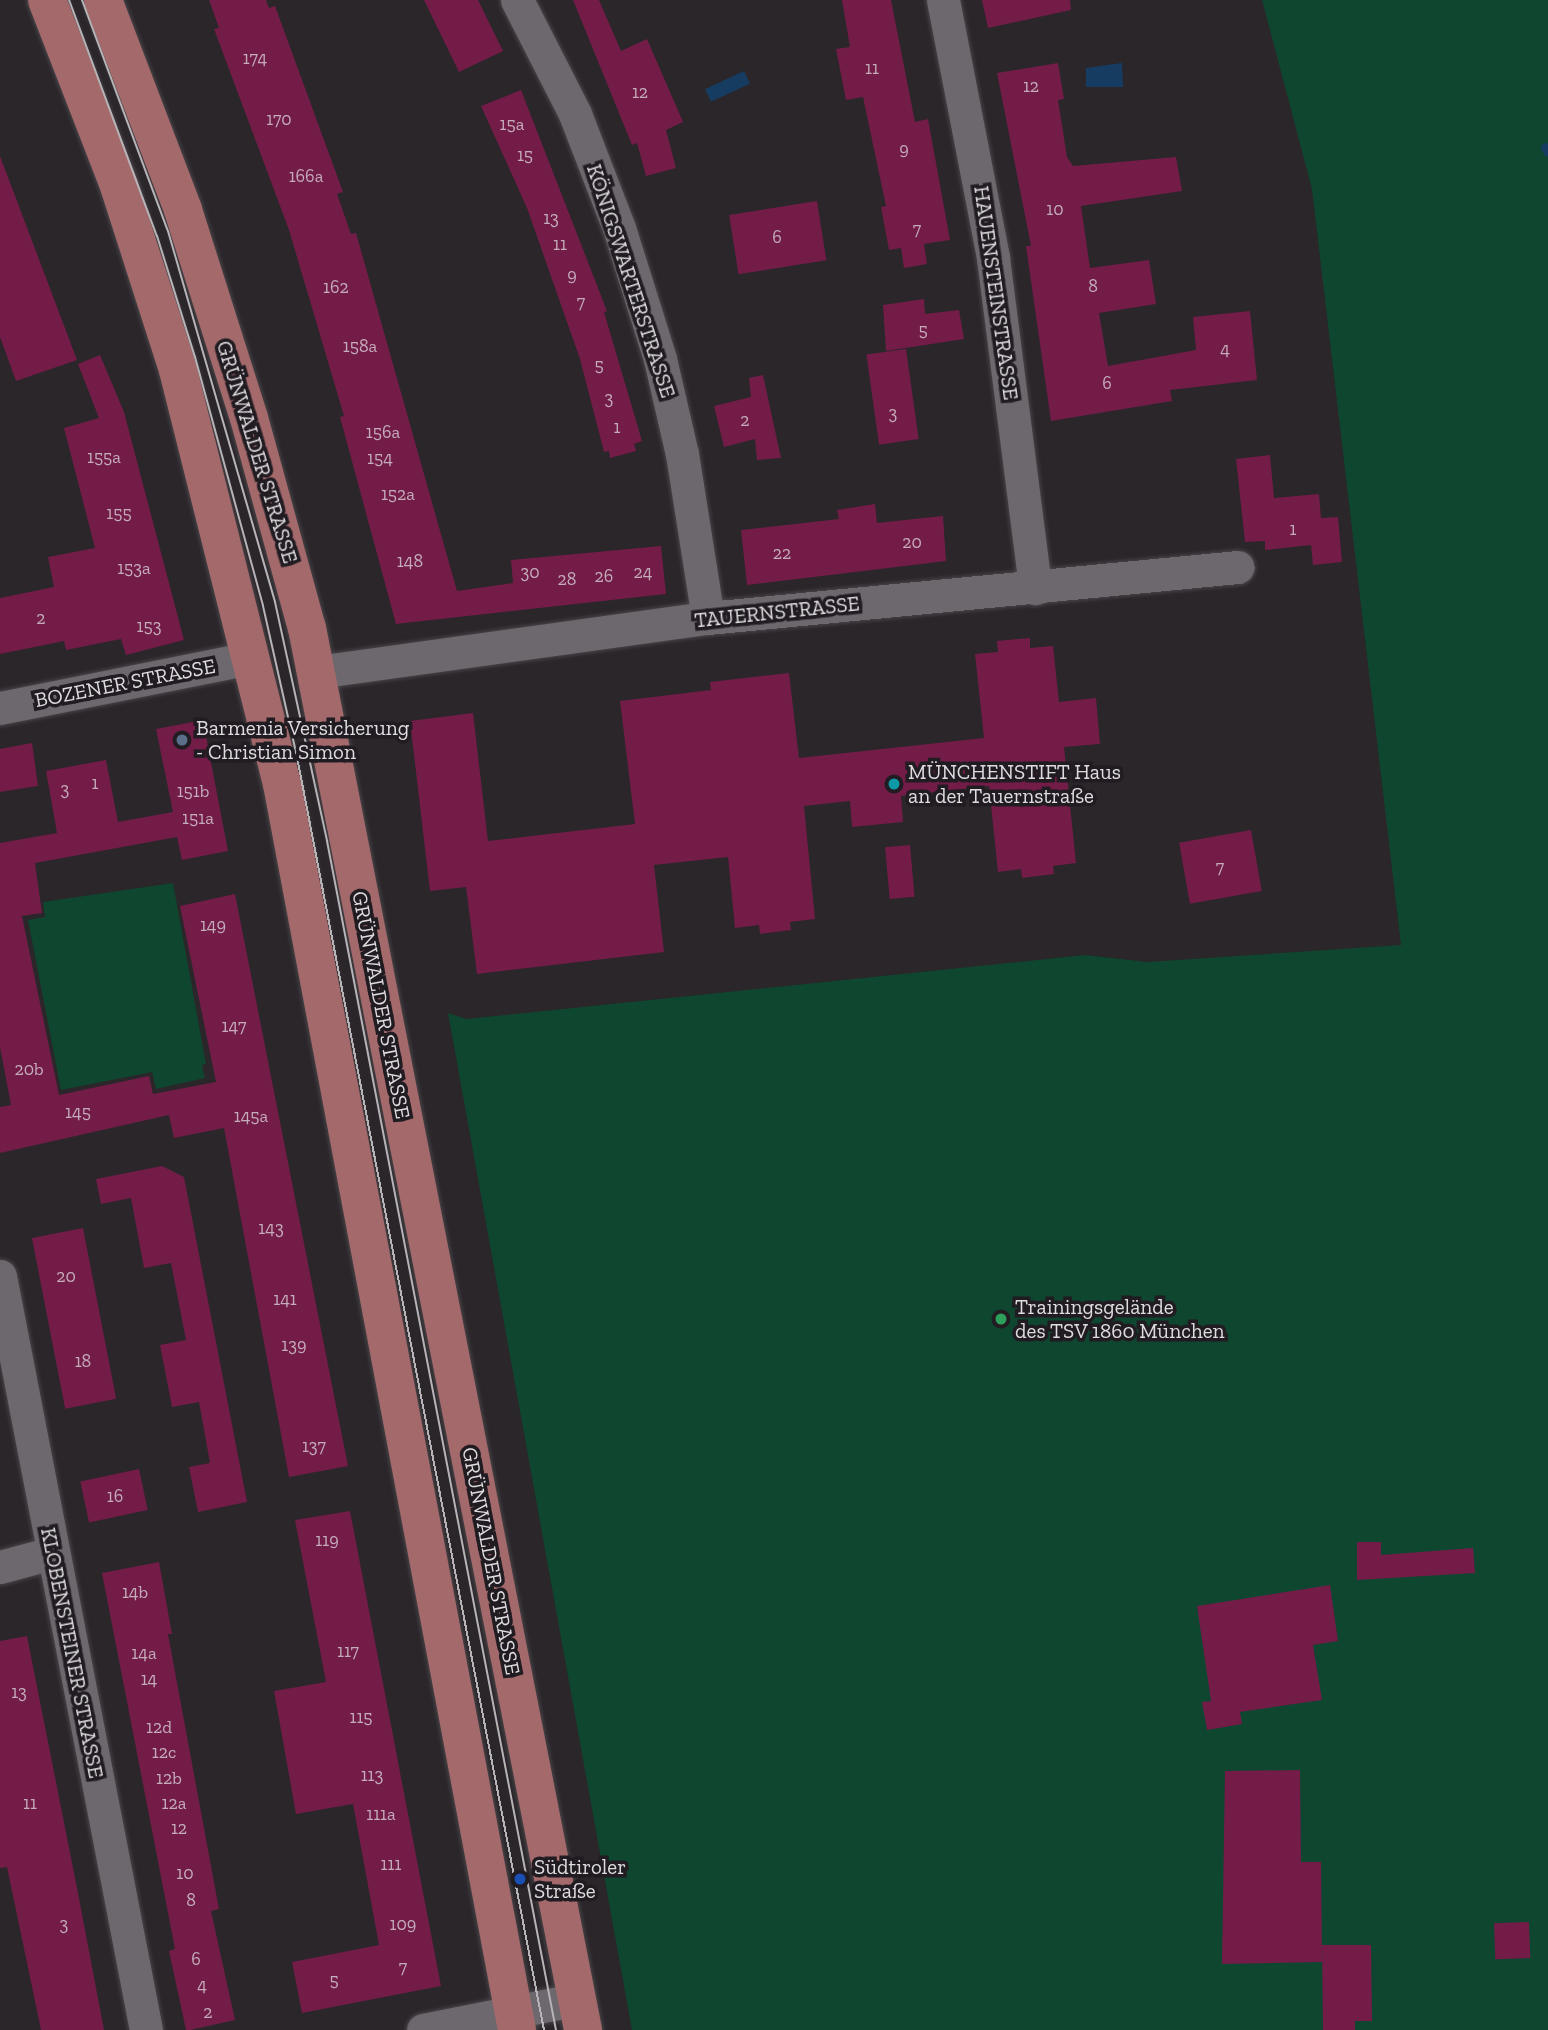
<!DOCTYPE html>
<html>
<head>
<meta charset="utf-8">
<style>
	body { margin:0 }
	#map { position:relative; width:1548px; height:2030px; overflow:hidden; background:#2a262a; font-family:"Zilla Slab",serif }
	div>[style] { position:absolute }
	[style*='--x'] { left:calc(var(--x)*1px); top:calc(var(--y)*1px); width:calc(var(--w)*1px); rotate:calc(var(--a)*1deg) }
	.green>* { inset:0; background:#0f4630 }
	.water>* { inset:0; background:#163d61; transform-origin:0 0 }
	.stream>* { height:9px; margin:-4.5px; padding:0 4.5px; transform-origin:4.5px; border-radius:4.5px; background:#163d61 }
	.building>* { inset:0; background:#731c48; transform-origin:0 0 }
	.roads { filter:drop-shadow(0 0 2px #484448) drop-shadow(0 0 2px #484448) }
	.minor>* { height:33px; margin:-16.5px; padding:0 16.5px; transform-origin:16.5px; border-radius:16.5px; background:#6d686d }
	.major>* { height:38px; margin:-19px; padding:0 19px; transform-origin:19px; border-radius:19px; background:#a3696b }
	.tram>* { height:2px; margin:-1px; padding:0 1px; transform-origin:1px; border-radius:1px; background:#b7b4b8 }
	.dots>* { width:19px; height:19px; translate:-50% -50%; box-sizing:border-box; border:4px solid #201c21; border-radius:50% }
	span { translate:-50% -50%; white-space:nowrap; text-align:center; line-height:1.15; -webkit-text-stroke:7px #201c21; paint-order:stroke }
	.number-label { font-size:18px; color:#c4acba }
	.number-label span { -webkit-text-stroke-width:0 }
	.street-label { font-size:21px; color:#dfdce0 }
	.poi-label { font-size:21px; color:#dfdce0 }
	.left { translate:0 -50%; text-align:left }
</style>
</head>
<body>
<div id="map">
	<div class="green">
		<i style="clip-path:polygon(1262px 0,1548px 0,1548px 2030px,632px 2030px,448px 1013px,466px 1019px,1085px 955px,1147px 962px,1401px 945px,1312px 189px)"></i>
		<i style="clip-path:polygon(173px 883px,206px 1064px,202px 1065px,205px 1078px,156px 1089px,152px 1072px,61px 1090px,28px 920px,45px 917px,43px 902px)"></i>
	</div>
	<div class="water">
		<i style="clip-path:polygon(1122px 63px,1123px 87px,1086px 87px,1086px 68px)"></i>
		<i style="left:744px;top:71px;width:14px;height:43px;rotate:65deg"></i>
	</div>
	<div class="stream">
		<i style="--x:1545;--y:147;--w:6;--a:59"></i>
	</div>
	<div class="building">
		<i style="clip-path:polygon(209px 0,266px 0,269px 8px,275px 6px,343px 192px,337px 194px,351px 234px,356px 233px,457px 591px,513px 583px,511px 560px,661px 546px,666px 594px,396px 624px,340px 417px,344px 416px,289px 230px,214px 29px,219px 28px)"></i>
		<i style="clip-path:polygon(424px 0,478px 0,503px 51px,459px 72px)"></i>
		<i style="clip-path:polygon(573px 0,599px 0,621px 51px,647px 39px,683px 122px,666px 130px,676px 168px,646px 176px,637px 143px,632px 145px)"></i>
		<i style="clip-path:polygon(842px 0,891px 0,915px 122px,928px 119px,950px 240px,924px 244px,927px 264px,904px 268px,901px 248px,889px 250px,881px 207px,886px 206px,863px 97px,846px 100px,836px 49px,850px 47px)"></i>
		<i style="clip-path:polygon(982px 0,1070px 0,1071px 10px,988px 28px)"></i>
		<i style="clip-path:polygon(1058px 63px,1064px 99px,1058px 100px,1067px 157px,1073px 166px,1176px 157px,1182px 191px,1081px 206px,1090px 268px,1149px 260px,1156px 304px,1099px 313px,1108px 366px,1196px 350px,1193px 317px,1250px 311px,1257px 380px,1170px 390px,1172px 401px,1051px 421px,1026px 246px,1031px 246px,997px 73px)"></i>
		<i style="clip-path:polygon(521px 90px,607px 311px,604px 312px,642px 441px,634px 444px,636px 451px,610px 458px,609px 451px,604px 452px,580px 359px,527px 208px,481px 106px)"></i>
		<i style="clip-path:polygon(0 156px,77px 360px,16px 381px,0 337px)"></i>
		<i style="left:817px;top:201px;width:60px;height:89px;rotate:81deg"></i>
		<i style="clip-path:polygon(924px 299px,925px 314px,959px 310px,964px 339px,886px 351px,883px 305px)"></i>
		<i style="left:906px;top:349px;width:91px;height:40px;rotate:82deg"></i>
		<i style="clip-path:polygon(100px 355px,124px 412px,184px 640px,126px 655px,121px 639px,66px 650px,64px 641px,0 654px,0 598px,54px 587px,48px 557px,95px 548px,64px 428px,99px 418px,78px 364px)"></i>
		<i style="clip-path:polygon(763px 375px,781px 458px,757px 460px,755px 439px,724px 447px,714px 406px,751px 397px,749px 378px)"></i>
		<i style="clip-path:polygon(1270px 455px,1274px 498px,1319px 494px,1321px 518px,1338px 517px,1342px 562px,1313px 565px,1311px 545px,1265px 550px,1265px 541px,1245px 542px,1236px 459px)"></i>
		<i style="clip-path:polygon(875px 504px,877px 523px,943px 516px,946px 561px,747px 585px,741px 530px,839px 519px,837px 510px)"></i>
		<i style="clip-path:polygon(1030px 638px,1030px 648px,1053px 646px,1059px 702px,1096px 698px,1100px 744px,1064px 747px,1076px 863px,1053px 866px,1054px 874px,1022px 878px,1021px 869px,998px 872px,989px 786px,901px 796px,903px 822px,852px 827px,850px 801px,804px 806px,815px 919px,790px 922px,791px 930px,760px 934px,759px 925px,735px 928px,728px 857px,654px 865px,664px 952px,477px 974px,466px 887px,430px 891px,410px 721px,473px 713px,488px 841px,635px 824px,620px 701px,711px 690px,710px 682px,789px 673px,799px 758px,984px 738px,975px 654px,998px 652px,997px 641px)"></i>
		<i style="clip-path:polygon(203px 720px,228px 851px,182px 860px,177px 837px,35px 863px,42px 913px,22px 916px,59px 1095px,149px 1076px,153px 1094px,216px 1082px,180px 906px,235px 894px,348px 1466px,289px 1477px,224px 1128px,174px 1138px,169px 1115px,0 1153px,0 1107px,11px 1105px,0 1047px,0 843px,57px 833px,46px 771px,106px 760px,118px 822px,173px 812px,156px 729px)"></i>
		<i style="clip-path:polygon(32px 743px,38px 786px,0 792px,0 749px)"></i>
		<i style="left:1251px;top:830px;width:62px;height:73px;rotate:80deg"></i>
		<i style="left:910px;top:845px;width:52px;height:25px;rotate:85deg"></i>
		<i style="clip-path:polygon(162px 1166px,184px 1177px,247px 1502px,198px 1512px,189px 1467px,210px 1463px,199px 1402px,172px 1407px,160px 1345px,186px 1340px,171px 1263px,144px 1268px,131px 1198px,101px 1204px,96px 1179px)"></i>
		<i style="left:83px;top:1228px;width:174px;height:52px;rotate:79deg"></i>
		<i style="left:139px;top:1469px;width:42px;height:60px;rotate:78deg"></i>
		<i style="clip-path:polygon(350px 1511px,441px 1986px,302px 2013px,292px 1962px,379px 1945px,353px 1804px,296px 1814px,274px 1691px,326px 1682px,295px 1520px)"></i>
		<i style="clip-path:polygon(1357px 1542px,1381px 1542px,1381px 1555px,1473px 1548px,1475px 1573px,1357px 1580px)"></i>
		<i style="clip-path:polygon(159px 1562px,172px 1634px,168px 1634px,219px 1909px,211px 1911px,235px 2020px,190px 2030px,186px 2030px,169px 1951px,175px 1949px,102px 1573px)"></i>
		<i style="clip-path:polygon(1330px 1585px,1338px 1641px,1313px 1645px,1322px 1700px,1240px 1712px,1242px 1724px,1207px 1730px,1202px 1702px,1211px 1701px,1197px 1606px)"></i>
		<i style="clip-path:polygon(27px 1636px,78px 1893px,104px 2030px,41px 2030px,7px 1867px,0 1868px,0 1641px)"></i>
		<i style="clip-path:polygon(1300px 1770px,1301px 1862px,1321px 1862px,1322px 1962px,1222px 1964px,1225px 1771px)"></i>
		<i style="left:1529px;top:1922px;width:36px;height:35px;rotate:88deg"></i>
		<i style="clip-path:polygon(1322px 1945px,1371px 1945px,1372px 2021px,1355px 2021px,1355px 2030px,1323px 2030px)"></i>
	</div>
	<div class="roads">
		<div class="minor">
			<i style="--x:517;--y:0;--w:128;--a:63"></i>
			<i style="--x:575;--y:114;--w:122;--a:68.9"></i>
			<i style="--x:619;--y:228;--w:137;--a:72.6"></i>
			<i style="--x:660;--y:359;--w:98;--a:77"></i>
			<i style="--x:682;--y:454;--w:166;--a:81"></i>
			<i style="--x:943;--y:0;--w:263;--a:79"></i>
			<i style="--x:993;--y:258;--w:333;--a:82.7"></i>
			<i style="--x:317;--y:672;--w:395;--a:-7.9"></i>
			<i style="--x:708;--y:618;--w:532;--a:-5.5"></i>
			<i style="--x:0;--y:708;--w:255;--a:-11.3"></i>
			<i style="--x:0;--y:1276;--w:768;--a:79.04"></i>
			<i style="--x:0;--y:1567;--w:54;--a:-15.1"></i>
			<i style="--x:423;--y:2030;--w:158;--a:-11.3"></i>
		</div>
		<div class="major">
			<i style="--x:47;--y:0;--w:199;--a:68.8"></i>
			<i style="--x:119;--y:186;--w:193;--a:72.2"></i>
			<i style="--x:178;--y:370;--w:427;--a:75.9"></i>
			<i style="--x:282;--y:784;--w:1268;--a:79.32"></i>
			<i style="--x:103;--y:0;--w:225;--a:69.1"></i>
			<i style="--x:183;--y:210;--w:218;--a:72.4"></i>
			<i style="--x:249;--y:418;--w:218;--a:74.6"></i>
			<i style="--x:307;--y:628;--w:1429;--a:78.86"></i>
		</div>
	</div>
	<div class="tram">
		<i style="--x:69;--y:0;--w:252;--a:69.6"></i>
		<i style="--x:157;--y:236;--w:127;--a:72.6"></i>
		<i style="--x:195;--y:357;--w:258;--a:74.7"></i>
		<i style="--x:263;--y:606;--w:155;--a:77.3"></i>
		<i style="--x:297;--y:757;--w:1297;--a:79.02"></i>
		<i style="--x:82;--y:0;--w:246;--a:69.6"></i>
		<i style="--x:168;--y:231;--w:386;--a:73.9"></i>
		<i style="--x:275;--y:602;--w:245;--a:77.7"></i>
		<i style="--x:327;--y:841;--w:1211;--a:79.1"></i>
	</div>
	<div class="dots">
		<i style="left:182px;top:740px;background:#5c6f8a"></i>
		<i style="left:894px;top:784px;background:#0f9aa8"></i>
		<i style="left:1001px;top:1319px;background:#2e9e5b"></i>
		<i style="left:520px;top:1879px;background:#1a4fb4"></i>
	</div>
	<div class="number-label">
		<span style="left:255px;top:58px">174</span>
		<span style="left:872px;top:68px">11</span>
		<span style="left:1031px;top:86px">12</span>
		<span style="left:640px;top:92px">12</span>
		<span style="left:279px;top:119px">170</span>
		<span style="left:512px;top:124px">15a</span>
		<span style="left:904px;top:149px">9</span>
		<span style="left:525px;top:155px">15</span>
		<span style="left:306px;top:176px">166a</span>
		<span style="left:1055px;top:209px">10</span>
		<span style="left:551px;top:218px">13</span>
		<span style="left:917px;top:229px">7</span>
		<span style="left:777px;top:237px">6</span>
		<span style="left:560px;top:244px">11</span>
		<span style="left:572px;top:275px">9</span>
		<span style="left:1093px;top:286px">8</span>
		<span style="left:336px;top:287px">162</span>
		<span style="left:581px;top:302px">7</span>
		<span style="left:923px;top:330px">5</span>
		<span style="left:360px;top:346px">158a</span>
		<span style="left:1225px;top:349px">4</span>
		<span style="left:599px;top:365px">5</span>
		<span style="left:1107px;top:383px">6</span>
		<span style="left:609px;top:398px">3</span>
		<span style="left:893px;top:413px">3</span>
		<span style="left:745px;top:420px">2</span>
		<span style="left:617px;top:427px">1</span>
		<span style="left:383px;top:432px">156a</span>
		<span style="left:104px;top:457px">155a</span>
		<span style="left:380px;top:458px">154</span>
		<span style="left:398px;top:494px">152a</span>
		<span style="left:119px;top:513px">155</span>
		<span style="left:1293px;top:529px">1</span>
		<span style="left:912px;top:542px">20</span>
		<span style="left:782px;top:553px">22</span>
		<span style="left:410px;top:561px">148</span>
		<span style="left:134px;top:568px">153a</span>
		<span style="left:530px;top:572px">30</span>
		<span style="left:643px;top:572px">24</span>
		<span style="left:604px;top:576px">26</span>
		<span style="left:567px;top:579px">28</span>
		<span style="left:41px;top:618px">2</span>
		<span style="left:149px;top:626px">153</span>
		<span style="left:95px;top:783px">1</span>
		<span style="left:65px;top:789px">3</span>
		<span style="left:193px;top:791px">151b</span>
		<span style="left:198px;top:818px">151a</span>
		<span style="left:1220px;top:867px">7</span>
		<span style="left:213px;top:925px">149</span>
		<span style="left:234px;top:1026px">147</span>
		<span style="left:29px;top:1069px">20b</span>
		<span style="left:78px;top:1112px">145</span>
		<span style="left:251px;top:1116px">145a</span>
		<span style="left:271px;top:1228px">143</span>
		<span style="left:66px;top:1276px">20</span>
		<span style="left:285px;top:1299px">141</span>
		<span style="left:294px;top:1345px">139</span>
		<span style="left:83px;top:1361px">18</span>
		<span style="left:314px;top:1446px">137</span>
		<span style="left:115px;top:1496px">16</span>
		<span style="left:327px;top:1540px">119</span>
		<span style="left:135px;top:1592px">14b</span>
		<span style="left:348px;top:1651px">117</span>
		<span style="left:144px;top:1653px">14a</span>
		<span style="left:149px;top:1679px">14</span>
		<span style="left:19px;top:1692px">13</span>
		<span style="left:361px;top:1717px">115</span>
		<span style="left:159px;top:1727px">12d</span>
		<span style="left:164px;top:1752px">12c</span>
		<span style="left:372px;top:1775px">113</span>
		<span style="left:169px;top:1778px">12b</span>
		<span style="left:30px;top:1803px">11</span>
		<span style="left:174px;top:1803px">12a</span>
		<span style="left:381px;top:1814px">111a</span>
		<span style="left:179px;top:1828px">12</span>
		<span style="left:391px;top:1864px">111</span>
		<span style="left:185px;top:1873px">10</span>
		<span style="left:191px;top:1900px">8</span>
		<span style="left:64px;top:1924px">3</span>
		<span style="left:403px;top:1924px">109</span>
		<span style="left:196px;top:1959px">6</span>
		<span style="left:403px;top:1967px">7</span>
		<span style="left:334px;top:1980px">5</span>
		<span style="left:202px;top:1985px">4</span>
		<span style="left:208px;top:2012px">2</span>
	</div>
	<div class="street-label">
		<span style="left:631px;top:281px;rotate:72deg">KÖNIGSWARTERSTRASSE</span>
		<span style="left:996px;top:293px;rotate:82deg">HAUENSTEINSTRASSE</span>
		<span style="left:257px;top:452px;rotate:73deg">GRÜNWALDER STRASSE</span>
		<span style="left:777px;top:612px;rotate:-6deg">TAUERNSTRASSE</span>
		<span style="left:125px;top:683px;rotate:-11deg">BOZENER STRASSE</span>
		<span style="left:381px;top:1005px;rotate:79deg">GRÜNWALDER STRASSE</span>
		<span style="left:491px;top:1561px;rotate:79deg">GRÜNWALDER STRASSE</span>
		<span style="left:72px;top:1653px;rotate:79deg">KLOBENSTEINER STRASSE</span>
	</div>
	<div class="poi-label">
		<span class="left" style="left:196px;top:740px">Barmenia Versicherung<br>- Christian Simon</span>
		<span class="left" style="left:908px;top:784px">MÜNCHENSTIFT Haus<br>an der Tauernstraße</span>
		<span class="left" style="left:1015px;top:1319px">Trainingsgelände<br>des TSV 1860 München</span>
		<span class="left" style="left:534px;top:1879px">Südtiroler<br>Straße</span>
	</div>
</div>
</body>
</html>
